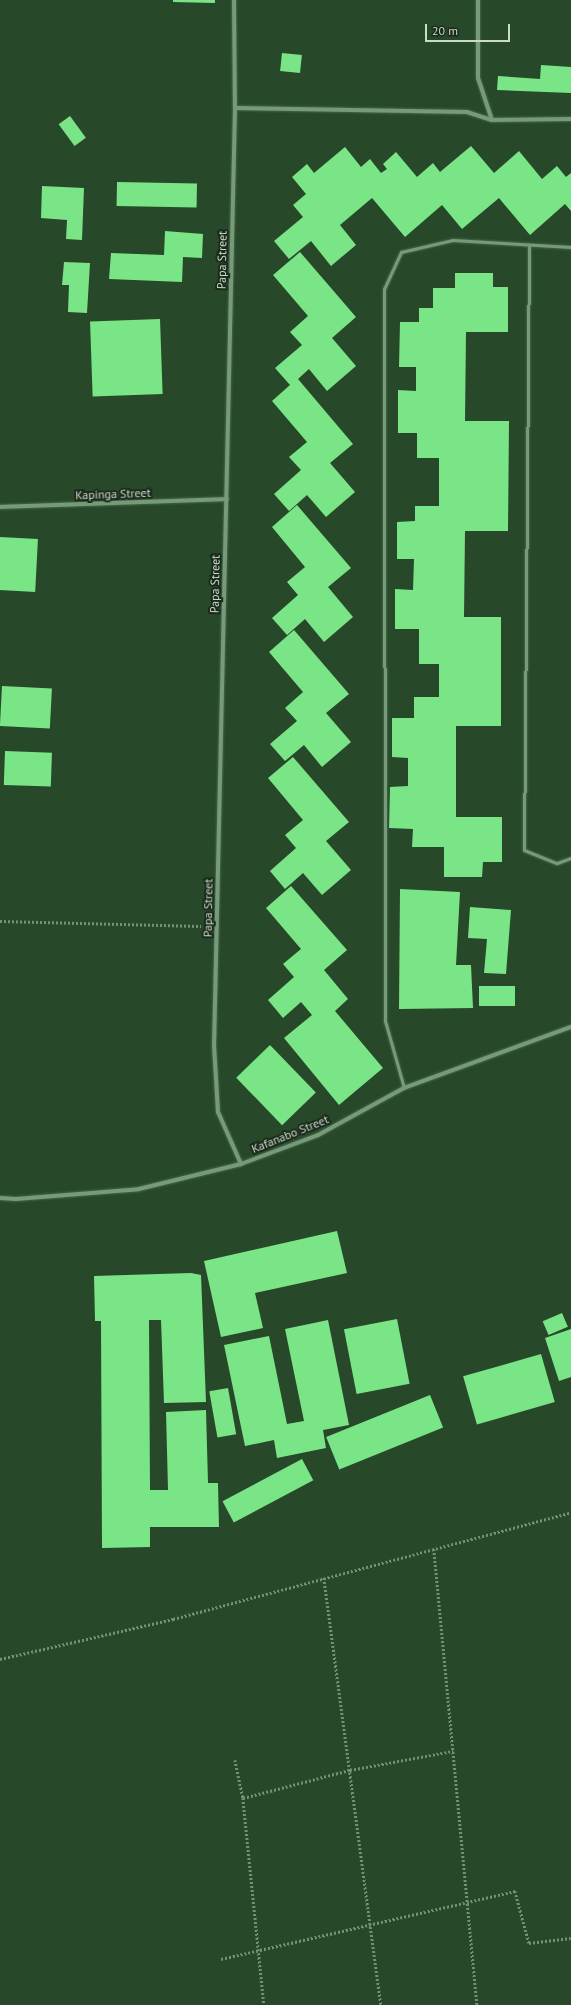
<!DOCTYPE html>
<html>
<head>
<meta charset="utf-8">
<style>
	body { margin:0 }
	#map { position:relative; width:571px; height:2005px; overflow:hidden; background:#27492a; font-family:"PT Sans",sans-serif }
	div>[style] { position:absolute }
	[style*='--x'] { left:calc(var(--x)*1px); top:calc(var(--y)*1px); width:calc(var(--w)*1px); rotate:calc(var(--a)*1deg) }
	.building>* { inset:0; background:#7ae586; transform-origin:0 0 }
	.path>* { height:2.5px; margin-top:-1.25px; transform-origin:0; background:repeating-linear-gradient(90deg,#769077 0 2px,transparent 0 4px) }
	.roads { filter:drop-shadow(0 0 1px #48664c) drop-shadow(0 0 1px #48664c) }
	.service>* { height:3px; margin:-1.5px; padding:0 1.5px; transform-origin:1.5px; border-radius:1.5px; background:#769b78 }
	.minor>* { height:4px; margin:-2px; padding:0 2px; transform-origin:2px; border-radius:2px; background:#769b78 }
	span { translate:-50% -50%; white-space:nowrap; text-align:center; line-height:1.15; -webkit-text-stroke:4px #1c2b1d; paint-order:stroke }
	.street-label { font-size:12px; color:#c9dcc9 }
	.scale { position:absolute; left:425px; top:24px; width:85px; height:18px; box-sizing:border-box; border:2px solid #c9dcc9; border-top:0; padding-left:5px; font-size:12px; line-height:14px; white-space:nowrap; color:#c9dcc9; -webkit-text-stroke:3px #1c2b1d; paint-order:stroke }
</style>
</head>
<body>
<div id="map">
	<div class="building">
		<i style="clip-path:polygon(173px 0,215px 0,215px 3px,173px 2px)"></i>
		<i style="left:282px;top:53px;width:20px;height:18px;rotate:6deg"></i>
		<i style="clip-path:polygon(541px 65px,571px 67px,571px 93px,497px 90px,498px 76px,540px 79px)"></i>
		<i style="left:70px;top:116px;width:27px;height:14px;rotate:54deg"></i>
		<i style="clip-path:polygon(471px 146px,494px 173px,519px 151px,542px 179px,557px 166px,566px 177px,571px 173px,571px 211px,565px 204px,530px 235px,499px 198px,462px 229px,442px 205px,405px 237px,372px 198px,340px 225px,356px 245px,331px 266px,311px 241px,289px 259px,274px 241px,303px 217px,293px 205px,306px 194px,292px 177px,307px 164px,314px 173px,345px 147px,361px 167px,370px 159px,381px 173px,387px 169px,383px 164px,396px 152px,417px 177px,433px 163px,440px 172px)"></i>
		<i style="left:117px;top:182px;width:80px;height:24px;rotate:1deg"></i>
		<i style="clip-path:polygon(42px 186px,84px 188px,82px 240px,66px 239px,67px 220px,41px 218px)"></i>
		<i style="clip-path:polygon(165px 231px,203px 234px,202px 258px,183px 257px,182px 282px,109px 279px,111px 253px,164px 255px)"></i>
		<i style="clip-path:polygon(300px 252px,356px 317px,332px 338px,356px 366px,327px 391px,309px 369px,298px 379px,353px 444px,330px 463px,355px 492px,326px 517px,307px 495px,289px 511px,274px 494px,301px 470px,289px 457px,307px 442px,272px 401px,290px 385px,275px 368px,302px 345px,290px 332px,308px 316px,273px 275px)"></i>
		<i style="clip-path:polygon(64px 262px,90px 263px,87px 313px,68px 312px,69px 285px,62px 285px)"></i>
		<i style="clip-path:polygon(455px 273px,493px 273px,493px 287px,508px 287px,508px 332px,466px 332px,465px 421px,509px 421px,508px 531px,465px 531px,464px 617px,501px 617px,501px 726px,456px 726px,456px 817px,502px 817px,502px 862px,483px 862px,482px 877px,444px 877px,444px 847px,412px 847px,413px 829px,389px 828px,390px 787px,408px 786px,408px 758px,392px 757px,392px 718px,414px 718px,414px 697px,439px 697px,439px 664px,419px 664px,419px 629px,395px 629px,395px 589px,413px 590px,414px 559px,397px 559px,397px 522px,415px 521px,415px 506px,439px 506px,439px 458px,417px 458px,417px 433px,398px 433px,398px 390px,416px 391px,416px 367px,399px 367px,400px 322px,419px 322px,419px 308px,433px 308px,433px 288px,455px 288px)"></i>
		<i style="left:160px;top:319px;width:75px;height:70px;rotate:88deg"></i>
		<i style="clip-path:polygon(297px 505px,351px 568px,328px 587px,353px 617px,324px 642px,305px 619px,287px 635px,272px 618px,298px 595px,287px 582px,305px 567px,272px 527px)"></i>
		<i style="left:0;top:537px;width:38px;height:53px;rotate:3deg"></i>
		<i style="clip-path:polygon(294px 630px,349px 694px,326px 713px,351px 742px,322px 767px,304px 745px,285px 761px,270px 744px,297px 721px,285px 708px,303px 692px,269px 652px)"></i>
		<i style="left:2px;top:686px;width:50px;height:40px;rotate:3deg"></i>
		<i style="left:5px;top:751px;width:47px;height:34px;rotate:2deg"></i>
		<i style="clip-path:polygon(293px 757px,349px 822px,326px 841px,351px 870px,322px 895px,303px 873px,285px 889px,270px 871px,296px 848px,285px 835px,303px 820px,268px 778px)"></i>
		<i style="clip-path:polygon(291px 886px,347px 950px,324px 970px,348px 999px,335px 1011px,383px 1068px,339px 1105px,284px 1038px,312px 1015px,301px 1002px,283px 1018px,268px 1000px,294px 977px,283px 964px,301px 949px,266px 908px)"></i>
		<i style="clip-path:polygon(400px 889px,460px 892px,456px 965px,471px 965px,473px 1008px,399px 1009px)"></i>
		<i style="clip-path:polygon(470px 907px,511px 910px,506px 974px,484px 973px,487px 939px,468px 938px)"></i>
		<i style="left:515px;top:986px;width:20px;height:36px;rotate:90deg"></i>
		<i style="left:270px;top:1045px;width:66px;height:47px;rotate:46deg"></i>
		<i style="clip-path:polygon(337px 1231px,347px 1273px,255px 1293px,263px 1328px,221px 1337px,204px 1261px)"></i>
		<i style="clip-path:polygon(191px 1273px,201px 1275px,206px 1402px,164px 1403px,161px 1320px,149px 1320px,150px 1490px,168px 1490px,166px 1412px,206px 1410px,208px 1483px,218px 1483px,219px 1527px,150px 1527px,150px 1547px,102px 1548px,101px 1321px,95px 1321px,94px 1276px)"></i>
		<i style="left:562px;top:1313px;width:15px;height:21px;rotate:67deg"></i>
		<i style="left:397px;top:1319px;width:66px;height:54px;rotate:79deg"></i>
		<i style="clip-path:polygon(328px 1320px,349px 1425px,323px 1430px,326px 1448px,277px 1458px,274px 1440px,245px 1446px,224px 1345px,269px 1336px,287px 1424px,304px 1421px,285px 1329px)"></i>
		<i style="clip-path:polygon(571px 1329px,571px 1377px,559px 1381px,545px 1338px)"></i>
		<i style="left:541px;top:1354px;width:50px;height:81px;rotate:74deg"></i>
		<i style="left:228px;top:1388px;width:47px;height:19px;rotate:80deg"></i>
		<i style="left:430px;top:1395px;width:35px;height:112px;rotate:68deg"></i>
		<i style="left:302px;top:1459px;width:24px;height:90px;rotate:62deg"></i>
	</div>
	<div class="path">
		<i style="--x:0;--y:921;--w:201;--a:1.4"></i>
		<i style="--x:434;--y:1549;--w:458;--a:84.6"></i>
		<i style="--x:324;--y:1578;--w:431;--a:82.4"></i>
		<i style="--x:0;--y:1659;--w:178;--a:-13"></i>
		<i style="--x:173;--y:1619;--w:412;--a:-15"></i>
		<i style="--x:235;--y:1760;--w:39;--a:78"></i>
		<i style="--x:243;--y:1798;--w:208;--a:84.2"></i>
		<i style="--x:243;--y:1798;--w:111;--a:-14.7"></i>
		<i style="--x:350;--y:1770;--w:105;--a:-10.5"></i>
		<i style="--x:221;--y:1959;--w:302;--a:-13"></i>
		<i style="--x:515;--y:1891;--w:54;--a:74.9"></i>
		<i style="--x:529;--y:1943;--w:42;--a:-6.8"></i>
	</div>
	<div class="roads">
		<div class="service">
			<i style="--x:529;--y:246;--w:604;--a:90.47"></i>
			<i style="--x:524;--y:850;--w:35;--a:22"></i>
			<i style="--x:557;--y:863;--w:15;--a:-20"></i>
			<i style="--x:404;--y:1088;--w:70;--a:-105.8"></i>
			<i style="--x:385;--y:1021;--w:732;--a:-90.08"></i>
			<i style="--x:384;--y:289;--w:41;--a:-65.3"></i>
			<i style="--x:401;--y:252;--w:53;--a:-13"></i>
			<i style="--x:453;--y:240;--w:118;--a:3.4"></i>
		</div>
		<div class="minor">
			<i style="--x:234;--y:0;--w:108;--a:89.5"></i>
			<i style="--x:235;--y:108;--w:937;--a:91.28"></i>
			<i style="--x:214;--y:1045;--w:67;--a:86.6"></i>
			<i style="--x:218;--y:1112;--w:57;--a:66.1"></i>
			<i style="--x:478;--y:0;--w:78;--a:90"></i>
			<i style="--x:478;--y:78;--w:44;--a:71.6"></i>
			<i style="--x:235;--y:108;--w:232;--a:1"></i>
			<i style="--x:467;--y:112;--w:26;--a:18"></i>
			<i style="--x:492;--y:120;--w:79;--a:-0.7"></i>
			<i style="--x:0;--y:507;--w:227;--a:-2"></i>
			<i style="--x:0;--y:1198;--w:16;--a:4"></i>
			<i style="--x:16;--y:1199;--w:123;--a:-4.6"></i>
			<i style="--x:139;--y:1189;--w:105;--a:-13.8"></i>
			<i style="--x:241;--y:1164;--w:82;--a:-20.6"></i>
			<i style="--x:318;--y:1135;--w:98;--a:-28.7"></i>
			<i style="--x:404;--y:1088;--w:178;--a:-20.1"></i>
		</div>
	</div>
	<div class="street-label">
		<span style="left:222px;top:260px;rotate:-89deg">Papa Street</span>
		<span style="left:113px;top:494px;rotate:-2deg">Kapinga Street</span>
		<span style="left:215px;top:584px;rotate:-89deg">Papa Street</span>
		<span style="left:208px;top:908px;rotate:-89deg">Papa Street</span>
		<span style="left:290px;top:1134px;rotate:-22deg">Kafanabo Street</span>
	</div>
	<div class="scale">20 m</div>
</div>
</body>
</html>
